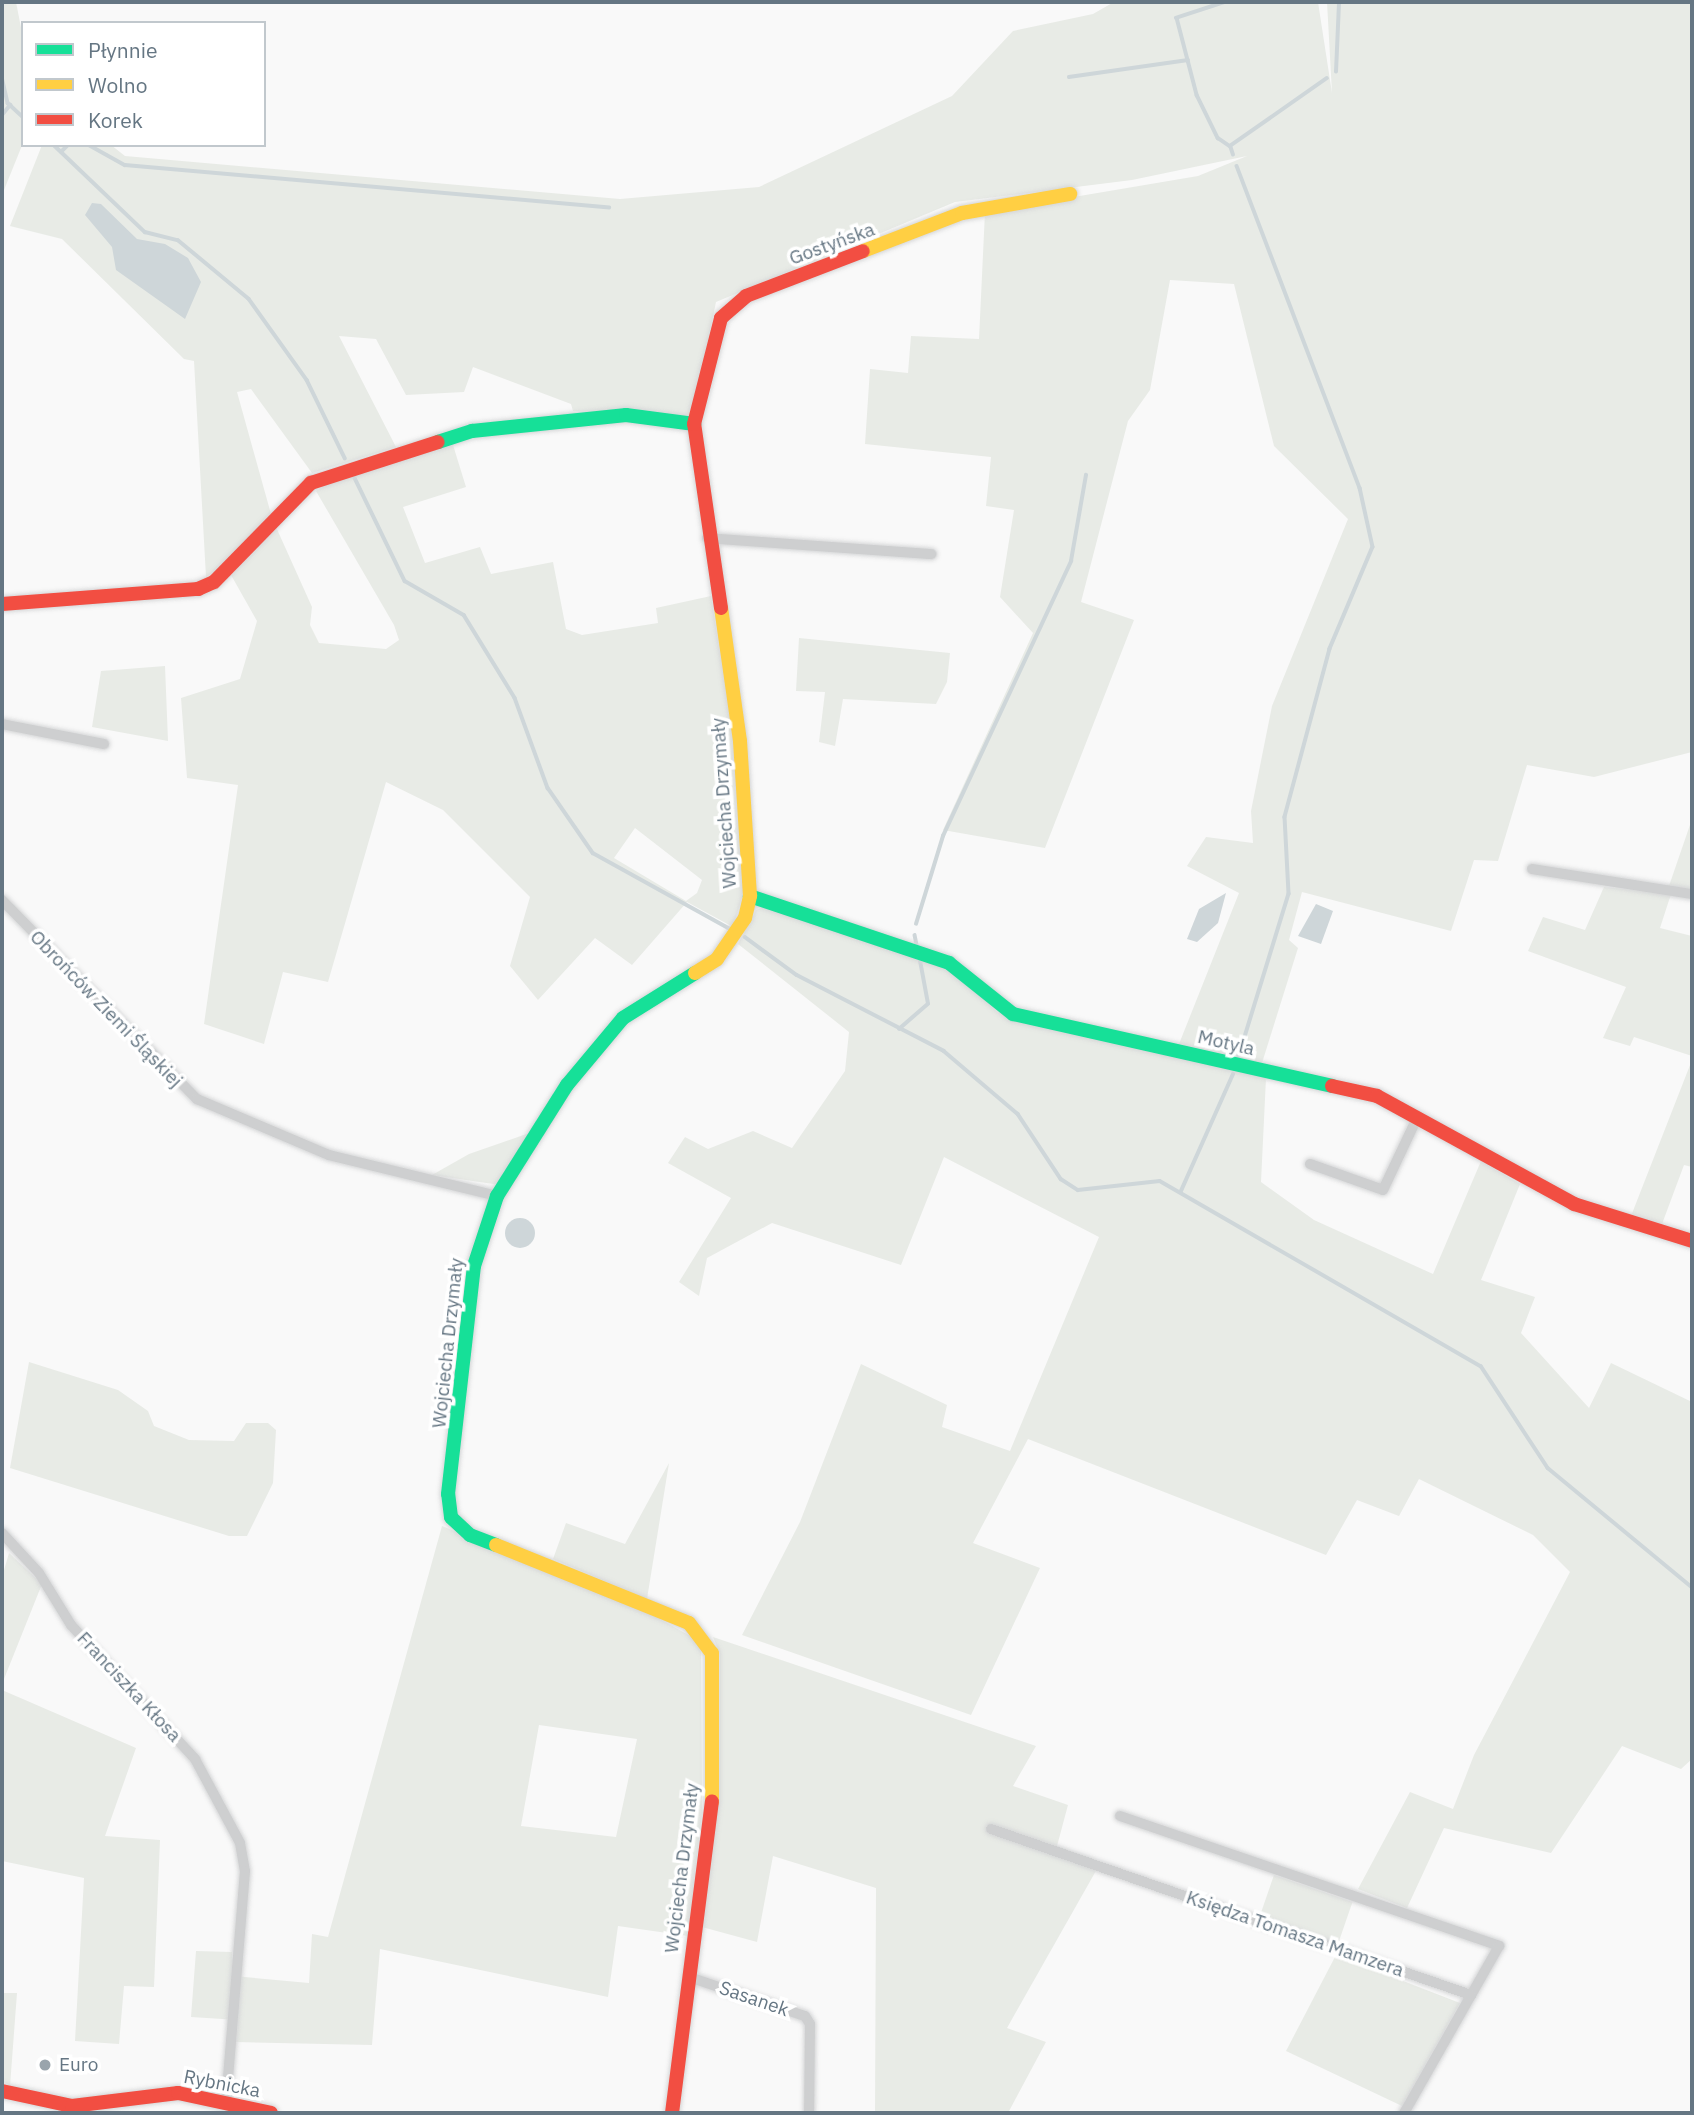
<!DOCTYPE html>
<html>
<head>
<meta charset="utf-8">
<style>
	body { margin:0 }
	#map { position:relative; width:1694px; height:2115px; overflow:hidden; background:#f9f9f9; font-family:"IBM Plex Sans",sans-serif }
	div>[style] { position:absolute }
	[style*='--x'] { left:calc(var(--x)*1px); top:calc(var(--y)*1px); width:calc(var(--w)*1px); rotate:calc(var(--a)*1deg) }
	.green>* { inset:0; background:#e8ebe6; transform-origin:0 0 }
	.water>* { inset:0; background:#ced6d9 }
	.round { border-radius:50% }
	.stream>* { height:3.5px; margin:-1.75px; padding:0 1.75px; transform-origin:1.75px; border-radius:1.75px; background:#ced6d9 }
	.roads { filter:drop-shadow(0 0 2px #d5d6d7) drop-shadow(0 0 2px #d5d6d7) }
	.street>* { height:10px; margin:-5px; padding:0 5px; transform-origin:5px; border-radius:5px; background:#cecfd0 }
	.fast>* { height:14px; margin:-7px; padding:0 7px; transform-origin:7px; border-radius:7px; background:#16e098 }
	.slow>* { height:14px; margin:-7px; padding:0 7px; transform-origin:7px; border-radius:7px; background:#ffcf43 }
	.jam>* { height:14px; margin:-7px; padding:0 7px; transform-origin:7px; border-radius:7px; background:#f24e42 }
	.dots>* { width:19px; height:19px; translate:-50% -50%; box-sizing:border-box; border:4px solid #fff; border-radius:50% }
	span { translate:-50% -50%; white-space:nowrap; text-align:center; line-height:1.15; -webkit-text-stroke:7px #fff; paint-order:stroke }
	.street-label { font-size:19px; color:#657683 }
	.poi-label { font-size:19px; color:#657683 }
	.left { translate:0 -50%; text-align:left }
	.frame { position:absolute; inset:0; border:4px solid #657683; pointer-events:none }
	.legend { position:absolute; left:21px; top:21px; width:245px; height:126px; box-sizing:border-box; background:#fff; border:2px solid #c1c8cd; margin:0; padding:9px 12px; list-style:none; font-size:21px; color:#657683 }
	.legend li { display:flex; align-items:center; gap:14px; height:35px }
	.legend b { width:35px; border:2px solid #c1c8cd }
</style>
</head>
<body>
<div id="map">
	<div class="green">
		<i style="clip-path:polygon(2px 2px,16px 2px,23px 38px,23px 143px,2px 195px)"></i>
		<i style="clip-path:polygon(1114px 2px,1318px 2px,1332px 93px,1327px 2px,1692px 2px,1692px 752px,1594px 777px,1527px 765px,1498px 861px,1474px 860px,1451px 931px,1302px 892px,1289px 940px,1298px 948px,1262px 1063px,1179px 1044px,1239px 893px,1187px 866px,1206px 837px,1253px 843px,1251px 811px,1272px 706px,1348px 519px,1274px 446px,1234px 284px,1170px 280px,1150px 390px,1128px 421px,1081px 602px,1134px 620px,1045px 848px,943px 830px,1033px 633px,1000px 597px,1014px 510px,986px 506px,991px 457px,865px 444px,870px 369px,908px 373px,911px 336px,979px 339px,985px 212px,1198px 176px,1247px 156px,1132px 180px,955px 202px,716px 302px,692px 417px,573px 411px,571px 404px,473px 367px,464px 392px,406px 395px,376px 339px,339px 336px,396px 447px,312px 473px,251px 389px,237px 392px,271px 514px,225px 565px,206px 577px,194px 361px,184px 359px,62px 239px,10px 226px,42px 145px,111px 145px,125px 156px,620px 199px,759px 187px,952px 96px,1013px 31px,1093px 14px)"></i>
		<i style="clip-path:polygon(evenodd,453px 445px,466px 487px,403px 507px,425px 563px,480px 547px,491px 574px,553px 562px,566px 629px,582px 635px,658px 623px,656px 608px,711px 596px,736px 755px,744px 891px,733px 927px,687px 902px,632px 965px,595px 938px,538px 1000px,510px 966px,530px 897px,443px 810px,386px 782px,328px 982px,283px 972px,264px 1044px,204px 1024px,238px 785px,187px 778px,181px 698px,240px 679px,257px 621px,231px 575px,276px 527px,312px 607px,310px 625px,319px 643px,386px 649px,399px 640px,394px 625px,316px 491px,338px 477px,453px 445px,635px 828px,702px 880px,697px 893px,686px 901px,614px 858px,635px 828px)"></i>
		<i style="clip-path:polygon(799px 638px,950px 653px,947px 682px,936px 704px,843px 699px,835px 746px,819px 742px,825px 692px,796px 691px)"></i>
		<i style="clip-path:polygon(165px 666px,168px 741px,92px 727px,101px 671px)"></i>
		<i style="clip-path:polygon(1692px 819px,1692px 889px,1669px 886px)"></i>
		<i style="clip-path:polygon(1604px 887px,1671px 894px,1660px 928px,1692px 936px,1692px 1056px,1634px 1037px,1630px 1046px,1603px 1038px,1626px 987px,1528px 951px,1543px 917px,1585px 930px)"></i>
		<i style="clip-path:polygon(769px 905px,937px 964px,962px 977px,997px 1012px,1026px 1024px,1266px 1078px,1261px 1182px,1314px 1220px,1433px 1274px,1481px 1161px,1520px 1184px,1481px 1280px,1535px 1297px,1521px 1333px,1589px 1408px,1611px 1363px,1692px 1402px,1692px 1759px,1681px 1769px,1622px 1746px,1551px 1853px,1444px 1828px,1407px 1908px,1358px 1889px,1410px 1792px,1453px 1809px,1474px 1755px,1570px 1572px,1533px 1535px,1419px 1479px,1399px 1516px,1357px 1500px,1326px 1555px,1028px 1439px,973px 1543px,1040px 1568px,971px 1715px,742px 1635px,800px 1522px,861px 1364px,947px 1405px,942px 1427px,1010px 1451px,1099px 1237px,944px 1157px,901px 1265px,772px 1223px,707px 1258px,699px 1296px,679px 1282px,731px 1198px,668px 1163px,685px 1137px,708px 1149px,753px 1131px,792px 1148px,845px 1071px,849px 1032px,738px 944px,756px 910px)"></i>
		<i style="clip-path:polygon(1692px 1060px,1692px 1167px,1684px 1165px,1662px 1224px,1631px 1216px)"></i>
		<i style="clip-path:polygon(532px 1132px,500px 1185px,432px 1175px,469px 1154px)"></i>
		<i style="clip-path:polygon(29px 1362px,118px 1390px,148px 1411px,154px 1426px,189px 1440px,234px 1441px,246px 1423px,268px 1423px,276px 1430px,273px 1483px,247px 1536px,229px 1536px,10px 1468px)"></i>
		<i style="clip-path:polygon(669px 1463px,647px 1599px,553px 1559px,566px 1523px,625px 1544px)"></i>
		<i style="clip-path:polygon(evenodd,442px 1526px,631px 1603px,701px 1642px,702px 1812px,688px 1936px,618px 1926px,608px 1997px,380px 1949px,372px 2045px,236px 2042px,238px 2020px,191px 2017px,196px 1951px,232px 1952px,233px 1976px,309px 1983px,312px 1934px,328px 1937px,442px 1526px,539px 1725px,637px 1739px,616px 1837px,521px 1826px,539px 1725px)"></i>
		<i style="clip-path:polygon(9px 1553px,42px 1584px,2px 1684px,2px 1577px)"></i>
		<i style="clip-path:polygon(713px 1637px,1036px 1746px,1013px 1786px,1068px 1805px,1057px 1846px,1101px 1862px,1007px 2028px,1046px 2042px,1008px 2113px,875px 2113px,876px 1888px,773px 1856px,757px 1942px,702px 1927px,719px 1791px,720px 1654px)"></i>
		<i style="clip-path:polygon(2px 1690px,136px 1748px,105px 1836px,160px 1840px,154px 1987px,124px 1986px,119px 2044px,75px 2041px,84px 1878px,2px 1861px)"></i>
		<i style="left:1274px;top:1875px;width:83px;height:45px;rotate:19deg"></i>
		<i style="clip-path:polygon(1336px 1955px,1460px 2003px,1402px 2106px,1286px 2051px)"></i>
		<i style="clip-path:polygon(2px 1993px,17px 1993px,10px 2086px,2px 2081px)"></i>
	</div>
	<div class="water">
		<i style="clip-path:polygon(92px 203px,101px 204px,137px 239px,165px 244px,188px 258px,201px 282px,185px 319px,116px 270px,112px 247px,85px 215px)"></i>
		<i style="clip-path:polygon(1226px 893px,1218px 923px,1197px 942px,1187px 939px,1199px 909px)"></i>
		<i style="clip-path:polygon(1316px 904px,1333px 911px,1321px 944px,1298px 936px)"></i>
		<i class="round" style="left:505px;top:1218px;width:30px;height:30px"></i>
	</div>
	<div class="stream">
		<i style="--x:1226;--y:2;--w:52;--a:161.9"></i>
		<i style="--x:1177;--y:18;--w:80;--a:75.4"></i>
		<i style="--x:1197;--y:95;--w:48;--a:64"></i>
		<i style="--x:1218;--y:138;--w:14;--a:34"></i>
		<i style="--x:1336;--y:72;--w:70;--a:-87.5"></i>
		<i style="--x:2;--y:77;--w:27;--a:77"></i>
		<i style="--x:8;--y:103;--w:21;--a:43"></i>
		<i style="--x:1069;--y:77;--w:120;--a:-8.1"></i>
		<i style="--x:2;--y:115;--w:13;--a:-51"></i>
		<i style="--x:54;--y:145;--w:126;--a:43.7"></i>
		<i style="--x:145;--y:232;--w:34;--a:14"></i>
		<i style="--x:178;--y:240;--w:92;--a:39.7"></i>
		<i style="--x:249;--y:299;--w:100;--a:54.4"></i>
		<i style="--x:307;--y:380;--w:87;--a:64"></i>
		<i style="--x:89;--y:145;--w:41;--a:29.1"></i>
		<i style="--x:125;--y:165;--w:486;--a:5"></i>
		<i style="--x:61;--y:152;--w:10;--a:-45"></i>
		<i style="--x:1233;--y:155;--w:9;--a:-108"></i>
		<i style="--x:1230;--y:146;--w:118;--a:-35"></i>
		<i style="--x:1237;--y:166;--w:345;--a:69.1"></i>
		<i style="--x:1360;--y:488;--w:60;--a:77.6"></i>
		<i style="--x:1373;--y:547;--w:111;--a:112.9"></i>
		<i style="--x:1330;--y:649;--w:174;--a:105"></i>
		<i style="--x:1285;--y:817;--w:77;--a:87"></i>
		<i style="--x:1289;--y:894;--w:170;--a:107.1"></i>
		<i style="--x:353;--y:474;--w:119;--a:64.1"></i>
		<i style="--x:405;--y:581;--w:68;--a:30"></i>
		<i style="--x:464;--y:615;--w:97;--a:58.4"></i>
		<i style="--x:515;--y:698;--w:96;--a:69.9"></i>
		<i style="--x:548;--y:788;--w:79;--a:55.3"></i>
		<i style="--x:593;--y:853;--w:157;--a:29"></i>
		<i style="--x:916;--y:924;--w:92;--a:-72.9"></i>
		<i style="--x:943;--y:836;--w:303;--a:-65"></i>
		<i style="--x:1071;--y:561;--w:87;--a:-80.1"></i>
		<i style="--x:915;--y:935;--w:10;--a:79"></i>
		<i style="--x:745;--y:937;--w:64;--a:36.2"></i>
		<i style="--x:797;--y:975;--w:165;--a:27.3"></i>
		<i style="--x:944;--y:1051;--w:97;--a:40.4"></i>
		<i style="--x:1018;--y:1114;--w:78;--a:56.5"></i>
		<i style="--x:1061;--y:1179;--w:20;--a:33"></i>
		<i style="--x:1078;--y:1190;--w:82;--a:-6.3"></i>
		<i style="--x:1160;--y:1181;--w:370;--a:30"></i>
		<i style="--x:1481;--y:1366;--w:122;--a:56.7"></i>
		<i style="--x:1548;--y:1468;--w:187;--a:39.6"></i>
		<i style="--x:899;--y:1029;--w:38;--a:-41"></i>
		<i style="--x:928;--y:1004;--w:44;--a:-100.5"></i>
		<i style="--x:1181;--y:1191;--w:128;--a:-66"></i>
	</div>
	<div class="roads">
		<div class="street">
			<i style="--x:707;--y:538;--w:225;--a:4.1"></i>
			<i style="--x:2;--y:724;--w:104;--a:11.1"></i>
			<i style="--x:1532;--y:869;--w:162;--a:8.9"></i>
			<i style="--x:2;--y:900;--w:279;--a:45.6"></i>
			<i style="--x:197;--y:1099;--w:143;--a:23"></i>
			<i style="--x:329;--y:1155;--w:173;--a:13.7"></i>
			<i style="--x:1310;--y:1164;--w:77;--a:19.6"></i>
			<i style="--x:1383;--y:1190;--w:80;--a:-64.7"></i>
			<i style="--x:2;--y:1533;--w:54;--a:47.2"></i>
			<i style="--x:39;--y:1573;--w:61;--a:58.4"></i>
			<i style="--x:71;--y:1625;--w:183;--a:47.2"></i>
			<i style="--x:195;--y:1759;--w:95;--a:61.8"></i>
			<i style="--x:240;--y:1843;--w:28;--a:80"></i>
			<i style="--x:245;--y:1871;--w:232;--a:94.7"></i>
			<i style="--x:1120;--y:1816;--w:401;--a:18.9"></i>
			<i style="--x:1499;--y:1946;--w:192;--a:119.6"></i>
			<i style="--x:991;--y:1829;--w:508;--a:19.08"></i>
			<i style="--x:689;--y:1977;--w:122;--a:18.6"></i>
			<i style="--x:805;--y:2016;--w:9;--a:58"></i>
			<i style="--x:810;--y:2024;--w:89;--a:90.6"></i>
		</div>
		<div class="fast">
			<i style="--x:438;--y:442;--w:36;--a:-18"></i>
			<i style="--x:472;--y:431;--w:155;--a:-5.9"></i>
			<i style="--x:626;--y:415;--w:69;--a:7.5"></i>
			<i style="--x:750;--y:896;--w:210;--a:18.6"></i>
			<i style="--x:949;--y:963;--w:82;--a:38.6"></i>
			<i style="--x:1013;--y:1014;--w:327;--a:12.7"></i>
			<i style="--x:496;--y:1545;--w:28;--a:-159"></i>
			<i style="--x:470;--y:1535;--w:26;--a:-137"></i>
			<i style="--x:451;--y:1517;--w:23;--a:-97"></i>
			<i style="--x:448;--y:1494;--w:229;--a:-83.5"></i>
			<i style="--x:474;--y:1266;--w:74;--a:-71.8"></i>
			<i style="--x:497;--y:1196;--w:131;--a:-57.8"></i>
			<i style="--x:567;--y:1085;--w:87;--a:-50.1"></i>
			<i style="--x:623;--y:1018;--w:85;--a:-32"></i>
		</div>
		<div class="slow">
			<i style="--x:863;--y:251;--w:106;--a:-21"></i>
			<i style="--x:962;--y:213;--w:110;--a:-10"></i>
			<i style="--x:695;--y:973;--w:26;--a:-32"></i>
			<i style="--x:717;--y:959;--w:50;--a:-55.7"></i>
			<i style="--x:745;--y:918;--w:23;--a:-77"></i>
			<i style="--x:750;--y:896;--w:155;--a:-93.7"></i>
			<i style="--x:740;--y:741;--w:134;--a:-98.1"></i>
			<i style="--x:496;--y:1545;--w:208;--a:22"></i>
			<i style="--x:689;--y:1623;--w:38;--a:53"></i>
			<i style="--x:712;--y:1653;--w:149;--a:90"></i>
		</div>
		<div class="jam">
			<i style="--x:2;--y:604;--w:197;--a:-4.4"></i>
			<i style="--x:198;--y:589;--w:17;--a:-24"></i>
			<i style="--x:214;--y:582;--w:139;--a:-45.6"></i>
			<i style="--x:311;--y:483;--w:133;--a:-17.9"></i>
			<i style="--x:721;--y:608;--w:186;--a:-98.3"></i>
			<i style="--x:694;--y:424;--w:109;--a:-75.7"></i>
			<i style="--x:721;--y:318;--w:33;--a:-41"></i>
			<i style="--x:746;--y:296;--w:125;--a:-21"></i>
			<i style="--x:1332;--y:1086;--w:46;--a:12.5"></i>
			<i style="--x:1377;--y:1096;--w:225;--a:28.7"></i>
			<i style="--x:1574;--y:1204;--w:124;--a:17.4"></i>
			<i style="--x:2;--y:2091;--w:72;--a:12.1"></i>
			<i style="--x:72;--y:2106;--w:107;--a:-7"></i>
			<i style="--x:178;--y:2093;--w:95;--a:12.1"></i>
			<i style="--x:672;--y:2113;--w:314;--a:-82.7"></i>
		</div>
	</div>
	<div class="dots">
		<i style="left:45px;top:2065px;background:#99a4ac"></i>
	</div>
	<div class="street-label">
		<span style="left:832px;top:244px;rotate:-20deg">Gostyńska</span>
		<span style="left:724px;top:803px;rotate:-94deg">Wojciecha Drzymały</span>
		<span style="left:106px;top:1009px;rotate:46deg">Obrońców Ziemi Śląskiej</span>
		<span style="left:1226px;top:1043px;rotate:13deg">Motyla</span>
		<span style="left:448px;top:1343px;rotate:-84deg">Wojciecha Drzymały</span>
		<span style="left:129px;top:1687px;rotate:47deg">Franciszka Kłosa</span>
		<span style="left:682px;top:1868px;rotate:-83deg">Wojciecha Drzymały</span>
		<span style="left:1295px;top:1934px;rotate:19deg">Księdza Tomasza Mamzera</span>
		<span style="left:754px;top:1999px;rotate:19deg">Sasanek</span>
		<span style="left:222px;top:2084px;rotate:11deg">Rybnicka</span>
	</div>
	<div class="poi-label">
		<span class="left" style="left:59px;top:2065px">Euro</span>
	</div>
	<div class="frame"></div>
	<ul class="legend">
	<li><b style="height:9px;background:#16e098"></b>Płynnie</li>
	<li><b style="height:9px;background:#ffcf43"></b>Wolno</li>
	<li><b style="height:9px;background:#f24e42"></b>Korek</li>
	</ul>
</div>
</body>
</html>
